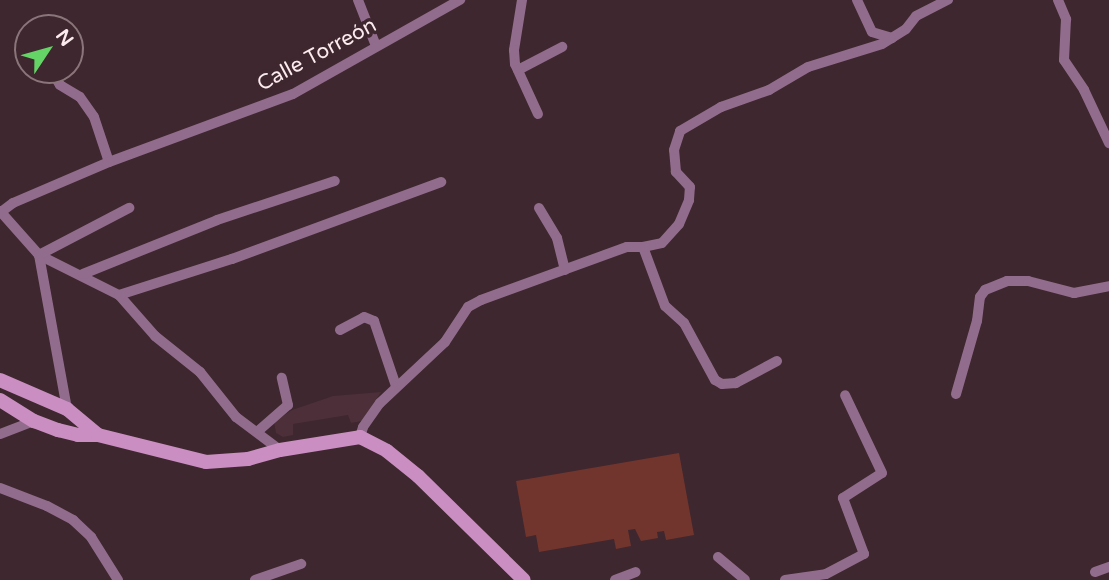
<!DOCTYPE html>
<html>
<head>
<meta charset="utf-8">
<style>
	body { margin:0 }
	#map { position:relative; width:1109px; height:580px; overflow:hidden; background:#3e272e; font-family:"Varela Round",sans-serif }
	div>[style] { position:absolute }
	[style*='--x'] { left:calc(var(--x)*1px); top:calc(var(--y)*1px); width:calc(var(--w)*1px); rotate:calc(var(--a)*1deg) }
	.built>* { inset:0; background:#4c2f38 }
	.building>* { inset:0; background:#72352d }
	.street>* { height:10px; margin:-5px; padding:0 5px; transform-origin:5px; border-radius:5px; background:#926c8d }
	.secondary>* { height:14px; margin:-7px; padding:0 7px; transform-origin:7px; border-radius:7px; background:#ca8ec2 }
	span { translate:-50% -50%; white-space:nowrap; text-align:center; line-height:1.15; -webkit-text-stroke:7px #3e272e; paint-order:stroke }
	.street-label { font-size:21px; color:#fbebef }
	.north { position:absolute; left:14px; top:14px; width:70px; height:70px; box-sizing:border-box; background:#3e272e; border:2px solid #8a757b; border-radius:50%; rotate:54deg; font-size:19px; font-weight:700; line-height:28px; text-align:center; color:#fbebef }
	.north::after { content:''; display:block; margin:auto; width:24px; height:32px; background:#65d467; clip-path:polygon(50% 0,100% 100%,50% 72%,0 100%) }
</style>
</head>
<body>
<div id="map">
	<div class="built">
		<i style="clip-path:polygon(381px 392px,362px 421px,351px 423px,348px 415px,293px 424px,293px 435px,283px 437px,276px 433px,274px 422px,292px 410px,333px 396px)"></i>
	</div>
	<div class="building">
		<i style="clip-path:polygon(679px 453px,694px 535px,666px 540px,664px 531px,657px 532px,658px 538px,641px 541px,635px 529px,628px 530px,631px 546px,616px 549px,614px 539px,539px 552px,536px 535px,526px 537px,516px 481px)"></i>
	</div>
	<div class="street">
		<i style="--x:358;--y:0;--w:49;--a:68.6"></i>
		<i style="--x:522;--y:0;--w:51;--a:99.1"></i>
		<i style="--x:514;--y:50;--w:14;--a:86"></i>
		<i style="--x:515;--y:64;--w:55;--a:65.3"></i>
		<i style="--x:857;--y:0;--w:35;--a:65"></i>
		<i style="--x:872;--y:32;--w:21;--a:17"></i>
		<i style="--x:1058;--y:0;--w:21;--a:67"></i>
		<i style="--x:1066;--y:19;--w:41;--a:92.8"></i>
		<i style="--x:1064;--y:60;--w:36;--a:56"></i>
		<i style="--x:1084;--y:90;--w:59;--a:64.7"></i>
		<i style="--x:51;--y:70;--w:17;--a:59"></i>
		<i style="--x:60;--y:85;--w:23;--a:31"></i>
		<i style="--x:80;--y:97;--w:24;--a:55"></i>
		<i style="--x:94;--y:117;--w:47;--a:71.6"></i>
		<i style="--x:518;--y:70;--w:50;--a:-27.6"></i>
		<i style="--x:539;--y:208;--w:35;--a:59"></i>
		<i style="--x:557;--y:238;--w:33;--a:76"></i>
		<i style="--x:0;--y:211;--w:59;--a:48.4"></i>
		<i style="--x:39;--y:255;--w:89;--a:26.6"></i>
		<i style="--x:119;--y:295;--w:55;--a:48.7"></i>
		<i style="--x:155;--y:336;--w:58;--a:38.7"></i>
		<i style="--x:200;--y:372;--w:58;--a:51.3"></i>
		<i style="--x:236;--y:417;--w:55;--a:36.9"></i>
		<i style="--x:1;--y:212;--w:15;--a:-37"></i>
		<i style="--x:13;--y:203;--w:104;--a:-23.1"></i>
		<i style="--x:109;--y:162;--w:196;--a:-20.3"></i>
		<i style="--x:293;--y:94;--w:192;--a:-29.4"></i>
		<i style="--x:83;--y:274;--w:144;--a:-21.9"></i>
		<i style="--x:217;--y:220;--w:124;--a:-18.3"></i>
		<i style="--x:119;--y:295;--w:119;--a:-17.7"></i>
		<i style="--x:232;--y:259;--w:223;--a:-20.2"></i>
		<i style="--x:340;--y:330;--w:27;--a:-28"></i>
		<i style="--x:364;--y:317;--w:11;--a:22"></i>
		<i style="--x:374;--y:321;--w:69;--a:71.3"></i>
		<i style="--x:777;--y:361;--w:47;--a:151.8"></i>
		<i style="--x:736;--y:383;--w:14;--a:176"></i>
		<i style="--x:722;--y:384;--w:8;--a:-150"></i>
		<i style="--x:715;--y:380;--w:65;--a:-118.5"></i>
		<i style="--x:684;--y:323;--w:25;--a:-138"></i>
		<i style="--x:665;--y:306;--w:63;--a:-110.4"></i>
		<i style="--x:643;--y:247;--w:19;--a:-12"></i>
		<i style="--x:662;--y:243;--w:25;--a:-48"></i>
		<i style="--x:679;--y:224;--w:26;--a:-67"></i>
		<i style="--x:689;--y:200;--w:13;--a:-86"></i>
		<i style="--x:690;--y:187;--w:21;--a:-133"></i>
		<i style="--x:676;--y:172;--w:22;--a:-95"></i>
		<i style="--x:674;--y:150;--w:20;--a:-72"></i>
		<i style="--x:680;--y:131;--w:48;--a:-30.3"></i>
		<i style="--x:721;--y:107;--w:51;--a:-19.5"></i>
		<i style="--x:769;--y:90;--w:45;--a:-30.5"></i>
		<i style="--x:808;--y:67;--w:77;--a:-17.3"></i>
		<i style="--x:882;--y:44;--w:28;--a:-32"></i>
		<i style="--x:906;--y:29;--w:16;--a:-52"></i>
		<i style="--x:916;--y:16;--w:36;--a:-27"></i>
		<i style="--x:956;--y:394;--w:76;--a:-74"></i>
		<i style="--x:977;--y:321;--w:24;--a:-83"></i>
		<i style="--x:980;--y:297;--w:9;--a:-54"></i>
		<i style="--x:985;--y:290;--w:24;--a:-22"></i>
		<i style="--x:1007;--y:281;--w:21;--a:0"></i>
		<i style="--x:1028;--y:281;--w:48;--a:14.6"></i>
		<i style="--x:1074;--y:293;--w:36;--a:-11"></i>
		<i style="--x:67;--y:409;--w:157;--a:-100.3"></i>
		<i style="--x:39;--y:255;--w:102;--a:-27.6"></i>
		<i style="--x:257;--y:432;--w:41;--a:-41.1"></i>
		<i style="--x:288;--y:405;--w:28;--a:-103"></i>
		<i style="--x:0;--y:434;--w:36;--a:-21"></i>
		<i style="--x:360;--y:437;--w:10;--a:-73"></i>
		<i style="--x:363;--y:427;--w:29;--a:-55"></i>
		<i style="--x:380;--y:403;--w:89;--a:-43.2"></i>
		<i style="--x:445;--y:342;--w:42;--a:-56.7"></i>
		<i style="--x:468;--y:307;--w:15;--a:-28"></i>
		<i style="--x:481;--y:300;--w:155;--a:-20"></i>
		<i style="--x:627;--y:247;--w:16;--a:0"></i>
		<i style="--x:0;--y:488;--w:50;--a:21"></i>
		<i style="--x:47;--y:506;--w:30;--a:28"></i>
		<i style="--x:73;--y:520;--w:25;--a:43"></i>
		<i style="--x:91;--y:537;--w:51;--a:57.9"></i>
		<i style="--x:718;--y:557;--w:35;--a:40"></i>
		<i style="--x:1095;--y:572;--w:15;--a:-20"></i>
		<i style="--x:255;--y:580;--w:49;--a:-19.2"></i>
		<i style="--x:615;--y:580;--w:22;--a:-21"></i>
		<i style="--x:785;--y:580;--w:41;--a:-8.3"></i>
		<i style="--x:826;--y:574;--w:43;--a:-27.8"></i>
		<i style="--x:864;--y:554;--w:60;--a:-110.6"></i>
		<i style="--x:843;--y:498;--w:46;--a:-32.7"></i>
		<i style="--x:882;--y:473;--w:86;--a:-115.4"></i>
	</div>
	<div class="secondary">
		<i style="--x:0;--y:380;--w:73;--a:23.4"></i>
		<i style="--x:67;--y:409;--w:40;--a:40"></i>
		<i style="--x:0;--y:400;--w:40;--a:32"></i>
		<i style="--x:34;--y:421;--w:26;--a:21"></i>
		<i style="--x:58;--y:430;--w:21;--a:14"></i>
		<i style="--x:78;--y:435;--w:20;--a:0"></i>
		<i style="--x:98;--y:435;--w:111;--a:14"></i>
		<i style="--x:206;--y:462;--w:42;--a:-4.1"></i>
		<i style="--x:248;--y:459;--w:33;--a:-16"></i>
		<i style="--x:280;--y:450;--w:81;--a:-9.2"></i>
		<i style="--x:360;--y:437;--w:30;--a:27"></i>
		<i style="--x:387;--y:451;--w:40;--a:39"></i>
		<i style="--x:418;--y:476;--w:148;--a:44.5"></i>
	</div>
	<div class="street-label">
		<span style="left:317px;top:55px;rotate:-28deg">Calle Torreón</span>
	</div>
	<div class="north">N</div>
</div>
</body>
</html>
